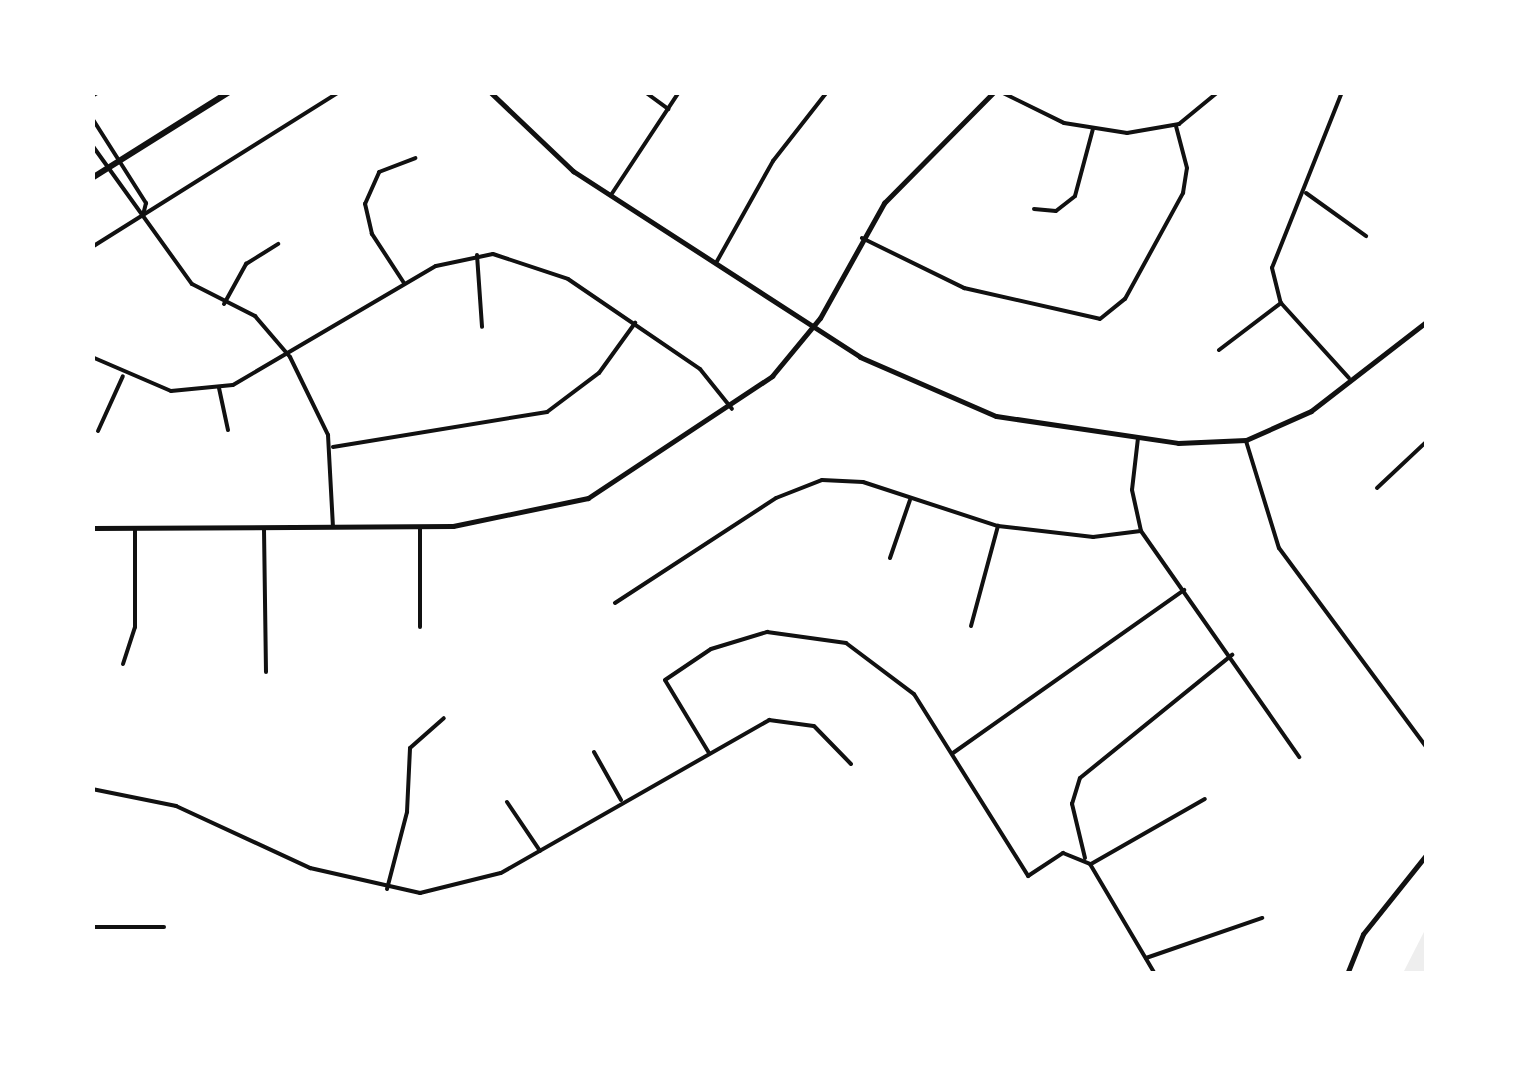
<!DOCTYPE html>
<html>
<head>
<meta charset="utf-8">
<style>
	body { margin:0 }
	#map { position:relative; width:1519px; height:1066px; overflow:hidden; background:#fff; font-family:"Noto Sans",sans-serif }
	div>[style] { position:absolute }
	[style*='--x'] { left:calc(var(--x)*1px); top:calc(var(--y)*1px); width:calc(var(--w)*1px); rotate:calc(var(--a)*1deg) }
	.green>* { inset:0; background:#eee }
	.minor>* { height:4px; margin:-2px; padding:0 2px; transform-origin:2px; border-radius:2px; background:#111 }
	.tertiary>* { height:5px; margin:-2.5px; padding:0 2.5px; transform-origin:2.5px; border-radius:2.5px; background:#111 }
	.secondary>* { height:6px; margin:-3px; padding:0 3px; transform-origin:3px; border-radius:3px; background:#111 }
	span { translate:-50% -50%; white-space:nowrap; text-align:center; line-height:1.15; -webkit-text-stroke:8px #fff; paint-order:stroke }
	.frame { position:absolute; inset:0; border:95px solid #fff; pointer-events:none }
</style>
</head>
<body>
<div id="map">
	<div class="green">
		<i style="clip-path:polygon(1426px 928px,1426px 973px,1403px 973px)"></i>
	</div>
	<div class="minor">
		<i style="--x:645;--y:92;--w:29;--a:36"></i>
		<i style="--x:1001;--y:92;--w:70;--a:26.2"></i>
		<i style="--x:1064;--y:123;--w:64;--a:9"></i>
		<i style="--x:1127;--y:133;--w:53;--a:-9.8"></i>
		<i style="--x:1179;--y:124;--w:50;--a:-39.4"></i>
		<i style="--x:1342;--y:92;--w:189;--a:111.7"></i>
		<i style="--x:1272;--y:268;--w:36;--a:76"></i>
		<i style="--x:1281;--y:303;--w:101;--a:47.8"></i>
		<i style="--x:92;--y:96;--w:8;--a:-30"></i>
		<i style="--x:92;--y:118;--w:101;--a:57.6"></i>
		<i style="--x:146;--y:203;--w:12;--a:104"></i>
		<i style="--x:92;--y:145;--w:171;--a:54.3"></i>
		<i style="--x:192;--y:284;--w:71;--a:26.9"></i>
		<i style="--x:255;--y:316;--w:54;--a:49.5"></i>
		<i style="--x:290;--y:357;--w:87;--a:64"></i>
		<i style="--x:328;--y:435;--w:92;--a:86.9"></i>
		<i style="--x:1306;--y:193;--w:74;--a:35.6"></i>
		<i style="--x:611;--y:195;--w:123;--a:-56.6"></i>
		<i style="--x:1034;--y:209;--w:22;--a:5"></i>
		<i style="--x:1056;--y:211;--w:24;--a:-38"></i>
		<i style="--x:1075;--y:196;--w:69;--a:-75"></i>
		<i style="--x:862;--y:238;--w:114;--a:26.1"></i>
		<i style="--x:964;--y:288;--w:139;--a:12.8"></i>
		<i style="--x:1100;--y:319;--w:32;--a:-39"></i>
		<i style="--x:1125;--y:299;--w:121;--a:-61.3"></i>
		<i style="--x:1183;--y:193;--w:25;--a:-81"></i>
		<i style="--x:1187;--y:168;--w:43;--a:-104.7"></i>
		<i style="--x:92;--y:247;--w:292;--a:-32.1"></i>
		<i style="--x:477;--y:255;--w:72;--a:86"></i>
		<i style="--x:716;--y:263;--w:117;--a:-60.8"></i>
		<i style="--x:773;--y:161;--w:88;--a:-52"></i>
		<i style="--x:404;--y:283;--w:59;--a:-123.1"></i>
		<i style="--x:372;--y:234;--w:31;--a:-103"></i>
		<i style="--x:365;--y:204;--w:35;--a:-66"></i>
		<i style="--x:379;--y:172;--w:39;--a:-21"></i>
		<i style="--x:224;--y:304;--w:46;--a:-61.2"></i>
		<i style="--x:246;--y:264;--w:38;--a:-32"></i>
		<i style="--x:1219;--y:350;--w:78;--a:-37.2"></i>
		<i style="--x:92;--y:357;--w:86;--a:23.3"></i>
		<i style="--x:171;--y:391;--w:62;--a:-5.5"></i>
		<i style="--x:233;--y:385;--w:235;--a:-30.4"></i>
		<i style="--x:436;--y:266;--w:58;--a:-11.9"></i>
		<i style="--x:493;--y:254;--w:79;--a:18.4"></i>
		<i style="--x:568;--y:279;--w:160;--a:34.3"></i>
		<i style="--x:700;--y:369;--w:51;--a:51.3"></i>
		<i style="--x:219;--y:388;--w:43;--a:77.9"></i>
		<i style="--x:98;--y:431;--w:60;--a:-65.6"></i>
		<i style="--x:1138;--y:438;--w:52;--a:96.6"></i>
		<i style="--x:1132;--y:490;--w:42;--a:77.6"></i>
		<i style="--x:1141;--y:531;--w:276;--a:55"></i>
		<i style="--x:1246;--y:441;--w:112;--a:72.9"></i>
		<i style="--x:1279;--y:548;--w:247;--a:53.5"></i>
		<i style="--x:333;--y:447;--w:217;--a:-9.3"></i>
		<i style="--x:547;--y:412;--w:65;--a:-36.9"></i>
		<i style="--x:599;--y:373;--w:62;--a:-54.2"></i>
		<i style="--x:1377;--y:488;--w:67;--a:-43.2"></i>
		<i style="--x:420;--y:527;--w:100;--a:90"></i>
		<i style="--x:264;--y:529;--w:143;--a:89.2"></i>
		<i style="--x:890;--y:558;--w:61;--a:-71"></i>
		<i style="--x:615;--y:603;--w:192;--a:-33.1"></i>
		<i style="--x:776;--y:498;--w:49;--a:-21.4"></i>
		<i style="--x:822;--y:480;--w:41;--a:2.8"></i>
		<i style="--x:863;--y:482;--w:142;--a:18.1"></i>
		<i style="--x:998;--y:526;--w:96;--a:6.6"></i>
		<i style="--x:1093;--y:537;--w:48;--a:-7.1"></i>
		<i style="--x:971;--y:626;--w:104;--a:-74.9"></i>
		<i style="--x:123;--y:664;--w:39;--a:-72"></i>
		<i style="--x:135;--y:627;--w:98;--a:-90"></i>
		<i style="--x:594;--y:752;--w:55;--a:60.6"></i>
		<i style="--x:709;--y:753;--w:85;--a:-121.1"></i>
		<i style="--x:665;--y:680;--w:55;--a:-34"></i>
		<i style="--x:711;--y:649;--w:59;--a:-16.9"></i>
		<i style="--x:767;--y:632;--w:80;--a:7.9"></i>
		<i style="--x:846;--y:643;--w:85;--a:36.9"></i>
		<i style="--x:914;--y:694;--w:215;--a:57.9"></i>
		<i style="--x:1028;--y:876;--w:42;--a:-33.3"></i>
		<i style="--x:1063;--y:853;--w:29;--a:22"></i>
		<i style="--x:1090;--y:864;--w:128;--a:59.4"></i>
		<i style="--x:953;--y:753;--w:283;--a:-35.2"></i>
		<i style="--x:92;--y:789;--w:86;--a:11.4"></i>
		<i style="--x:176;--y:806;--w:148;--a:24.8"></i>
		<i style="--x:310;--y:868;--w:113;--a:12.8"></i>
		<i style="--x:420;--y:893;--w:83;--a:-13.9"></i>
		<i style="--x:501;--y:873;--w:309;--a:-29.7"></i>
		<i style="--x:769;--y:720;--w:45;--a:7.6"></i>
		<i style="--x:814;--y:726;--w:53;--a:45.8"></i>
		<i style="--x:507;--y:802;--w:59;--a:56"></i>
		<i style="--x:1085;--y:858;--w:56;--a:-103.5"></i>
		<i style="--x:1072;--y:804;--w:27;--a:-73"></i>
		<i style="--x:1080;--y:778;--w:196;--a:-39"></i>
		<i style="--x:1091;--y:864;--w:131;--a:-29.7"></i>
		<i style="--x:387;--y:889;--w:80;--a:-75.4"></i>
		<i style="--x:407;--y:812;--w:64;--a:-87.3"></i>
		<i style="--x:410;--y:748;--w:45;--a:-41.4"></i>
		<i style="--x:92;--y:927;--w:72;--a:0"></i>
		<i style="--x:1146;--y:958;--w:123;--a:-19"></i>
	</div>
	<div class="tertiary">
		<i style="--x:490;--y:92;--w:115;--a:43.6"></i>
		<i style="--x:573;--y:171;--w:342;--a:32.9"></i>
		<i style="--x:860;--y:357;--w:148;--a:23.5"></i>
		<i style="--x:996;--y:416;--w:184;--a:8.4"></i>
		<i style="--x:1178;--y:443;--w:68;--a:-2.5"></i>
		<i style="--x:1246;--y:440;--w:71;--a:-24"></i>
		<i style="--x:1311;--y:411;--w:145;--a:-37.7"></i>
		<i style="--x:92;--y:528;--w:361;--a:-0.3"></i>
		<i style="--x:453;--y:526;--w:138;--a:-11.7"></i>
		<i style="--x:588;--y:498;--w:221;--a:-33.5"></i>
		<i style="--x:772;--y:376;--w:75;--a:-50.4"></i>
		<i style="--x:820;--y:318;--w:132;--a:-60.9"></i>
		<i style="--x:884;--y:203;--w:156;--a:-45.3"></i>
		<i style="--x:1347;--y:974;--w:43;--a:-68.2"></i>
		<i style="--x:1363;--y:934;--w:101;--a:-51.4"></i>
	</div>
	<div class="secondary">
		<i style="--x:92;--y:178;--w:162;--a:-32.1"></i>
		<i style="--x:627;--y:974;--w:100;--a:0"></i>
	</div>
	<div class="frame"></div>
</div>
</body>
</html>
